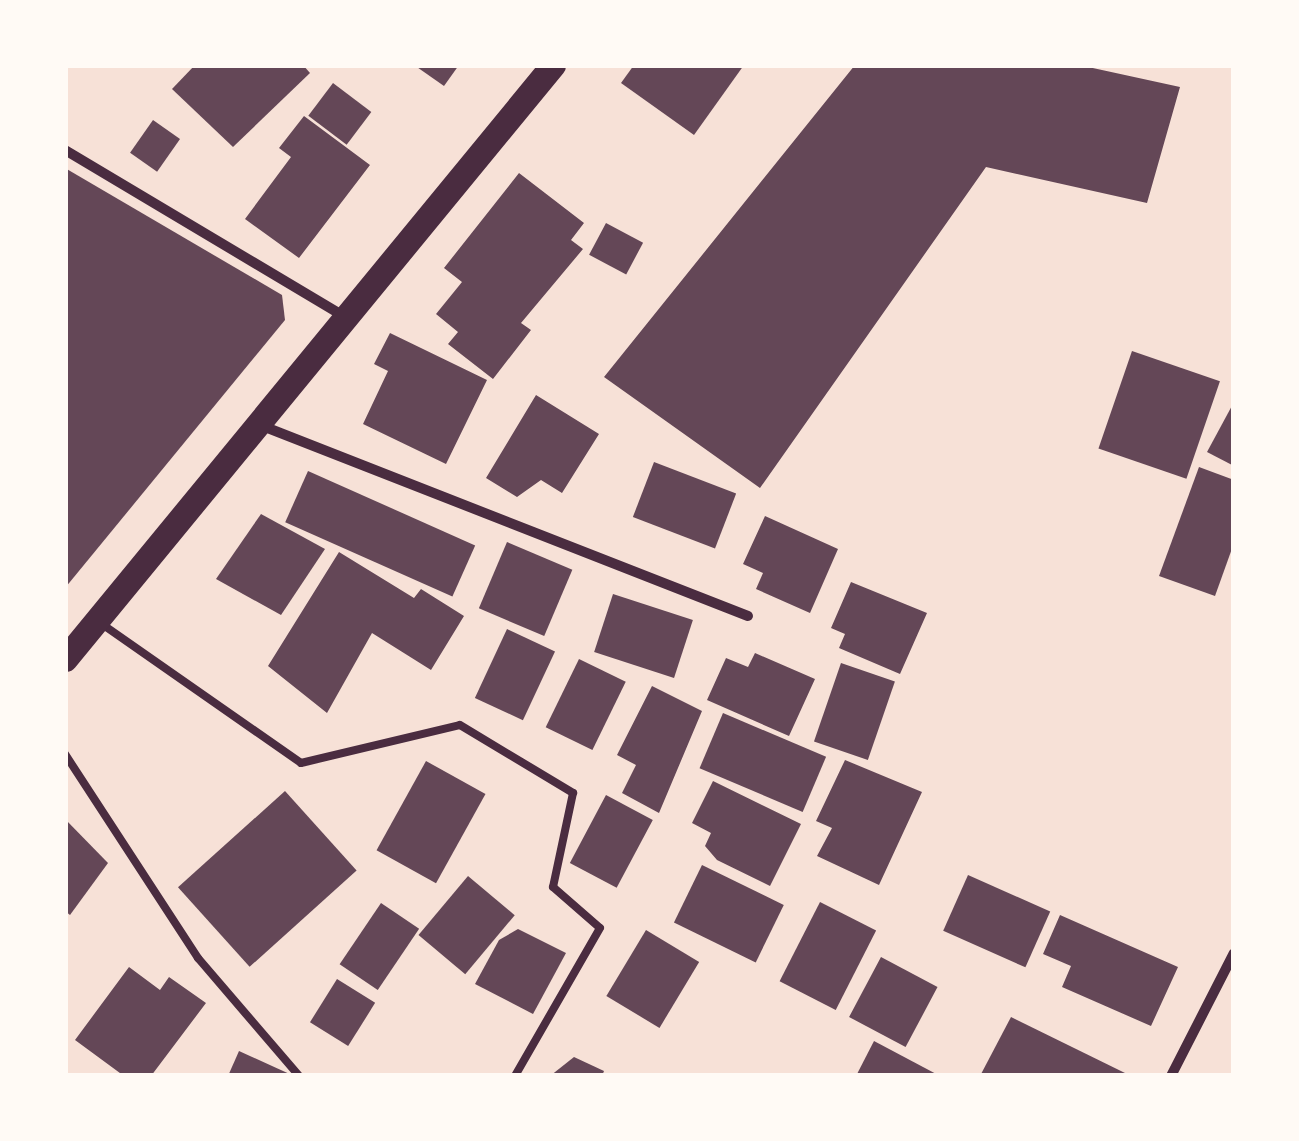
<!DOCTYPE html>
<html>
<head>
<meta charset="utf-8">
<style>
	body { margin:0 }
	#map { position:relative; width:1299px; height:1141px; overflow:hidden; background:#f7e1d7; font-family:"Work Sans",sans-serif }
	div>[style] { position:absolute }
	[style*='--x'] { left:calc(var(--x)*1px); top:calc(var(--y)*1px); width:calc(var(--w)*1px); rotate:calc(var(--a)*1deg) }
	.building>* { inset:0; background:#644757; transform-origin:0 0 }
	.service>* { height:8px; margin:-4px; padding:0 4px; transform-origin:4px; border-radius:4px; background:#4a2c40 }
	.minor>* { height:10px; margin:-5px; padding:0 5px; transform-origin:5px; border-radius:5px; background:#4a2c40 }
	.primary>* { height:25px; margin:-12.5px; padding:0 12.5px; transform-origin:12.5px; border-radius:12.5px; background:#4a2c40 }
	span { translate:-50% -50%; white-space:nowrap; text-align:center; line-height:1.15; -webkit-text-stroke:10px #fffaf5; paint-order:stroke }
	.frame { position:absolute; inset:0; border:68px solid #fffaf5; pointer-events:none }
</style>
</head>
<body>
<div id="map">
	<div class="building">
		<i style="clip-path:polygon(195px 65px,303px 65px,310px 73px,233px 147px,172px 89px)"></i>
		<i style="clip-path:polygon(414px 65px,459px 65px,444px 86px)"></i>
		<i style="clip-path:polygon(634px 65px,744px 65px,694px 135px,621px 83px)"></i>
		<i style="clip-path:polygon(855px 65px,1079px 65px,1180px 87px,1147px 203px,986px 167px,760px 488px,604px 377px)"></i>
		<i style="left:333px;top:83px;width:48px;height:41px;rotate:37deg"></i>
		<i style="clip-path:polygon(304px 116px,370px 165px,299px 258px,245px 219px,291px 157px,279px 148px)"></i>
		<i style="left:153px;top:120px;width:33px;height:40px;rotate:35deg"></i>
		<i style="clip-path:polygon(65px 168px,282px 295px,285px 320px,65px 588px)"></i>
		<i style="clip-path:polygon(519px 173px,584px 223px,571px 240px,583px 249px,521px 323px,531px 330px,493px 379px,448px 344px,458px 332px,436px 314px,462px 282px,444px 268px)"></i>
		<i style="left:606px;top:223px;width:42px;height:36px;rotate:28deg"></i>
		<i style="clip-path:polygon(390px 333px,487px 380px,446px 464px,363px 424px,388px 371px,374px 364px)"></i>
		<i style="left:1132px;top:351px;width:93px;height:103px;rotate:19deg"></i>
		<i style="clip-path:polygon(536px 395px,599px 434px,562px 493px,541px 480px,517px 497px,486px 478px)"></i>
		<i style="clip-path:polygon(1234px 402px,1234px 466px,1207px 452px)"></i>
		<i style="left:654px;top:462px;width:88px;height:59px;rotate:21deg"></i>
		<i style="clip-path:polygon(1199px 467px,1234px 480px,1234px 543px,1215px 596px,1159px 576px)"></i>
		<i style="left:308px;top:471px;width:183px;height:56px;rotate:24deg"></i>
		<i style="clip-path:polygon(261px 514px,325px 549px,281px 615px,216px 579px)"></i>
		<i style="clip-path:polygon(765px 516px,838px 549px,810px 613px,756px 589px,763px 573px,743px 564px)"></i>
		<i style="left:507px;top:542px;width:71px;height:72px;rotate:23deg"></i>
		<i style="clip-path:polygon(339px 552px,414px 598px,421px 589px,464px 616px,431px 670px,372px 633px,327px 713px,268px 666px)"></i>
		<i style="clip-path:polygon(851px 582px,927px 613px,900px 674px,839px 648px,845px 634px,831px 628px)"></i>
		<i style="left:613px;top:594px;width:84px;height:61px;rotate:18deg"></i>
		<i style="left:507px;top:629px;width:53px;height:76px;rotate:25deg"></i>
		<i style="clip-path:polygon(755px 653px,815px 679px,789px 736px,707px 700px,726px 658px,748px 667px)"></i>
		<i style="left:579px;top:659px;width:52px;height:76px;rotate:26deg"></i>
		<i style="left:841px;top:663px;width:57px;height:83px;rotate:19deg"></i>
		<i style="clip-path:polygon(652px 686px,702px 711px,659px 813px,622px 793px,636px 765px,617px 755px)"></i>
		<i style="left:723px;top:713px;width:112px;height:60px;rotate:23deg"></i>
		<i style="clip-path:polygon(845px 760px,922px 792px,879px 885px,817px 856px,832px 828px,816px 821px)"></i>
		<i style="left:426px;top:761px;width:68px;height:102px;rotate:29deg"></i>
		<i style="clip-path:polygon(713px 781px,801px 824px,770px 886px,717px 860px,705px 846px,711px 833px,692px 823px)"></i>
		<i style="left:285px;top:791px;width:107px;height:144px;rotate:48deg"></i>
		<i style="left:606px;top:795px;width:53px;height:77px;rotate:28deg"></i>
		<i style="clip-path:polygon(65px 819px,108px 863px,70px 915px,65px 911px)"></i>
		<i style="left:702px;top:865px;width:91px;height:64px;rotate:26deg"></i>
		<i style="left:968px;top:875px;width:90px;height:61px;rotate:24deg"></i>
		<i style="left:468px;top:876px;width:61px;height:77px;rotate:40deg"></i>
		<i style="left:820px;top:902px;width:63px;height:89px;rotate:27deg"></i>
		<i style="left:381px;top:903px;width:46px;height:74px;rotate:34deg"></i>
		<i style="clip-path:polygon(1060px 915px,1178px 967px,1151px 1026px,1062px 987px,1071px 966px,1043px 954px)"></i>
		<i style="clip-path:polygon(518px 929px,566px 953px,533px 1014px,475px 984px,499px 940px)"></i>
		<i style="left:646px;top:930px;width:62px;height:77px;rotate:31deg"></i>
		<i style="left:881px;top:957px;width:64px;height:68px;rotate:28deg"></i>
		<i style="clip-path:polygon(129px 967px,160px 990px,169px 977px,206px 1003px,151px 1076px,124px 1076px,75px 1040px)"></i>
		<i style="left:337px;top:979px;width:45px;height:51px;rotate:32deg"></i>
		<i style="clip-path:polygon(1011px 1017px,1125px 1073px,1124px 1076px,980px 1076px)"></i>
		<i style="clip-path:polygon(874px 1041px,940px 1076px,856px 1076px)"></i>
		<i style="clip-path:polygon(239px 1051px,294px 1076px,228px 1076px)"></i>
		<i style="clip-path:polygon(574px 1057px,604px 1071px,602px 1076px,550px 1076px)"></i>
	</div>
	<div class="service">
		<i style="--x:99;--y:622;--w:246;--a:34.9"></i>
		<i style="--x:301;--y:763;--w:163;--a:-13.4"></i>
		<i style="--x:460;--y:725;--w:132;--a:31"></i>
		<i style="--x:573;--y:793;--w:96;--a:102"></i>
		<i style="--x:553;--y:887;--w:62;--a:41.1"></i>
		<i style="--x:600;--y:928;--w:171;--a:119.9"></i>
		<i style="--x:65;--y:754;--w:244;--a:56.9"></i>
		<i style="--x:198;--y:958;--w:155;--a:49.4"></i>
	</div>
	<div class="minor">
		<i style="--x:65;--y:150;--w:324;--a:30.8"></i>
		<i style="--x:260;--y:425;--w:524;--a:21.38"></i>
		<i style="--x:1171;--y:1076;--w:138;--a:-62.9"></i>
	</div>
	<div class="primary">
		<i style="--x:65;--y:659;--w:769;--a:-50.6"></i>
	</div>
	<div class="frame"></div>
</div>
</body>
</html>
